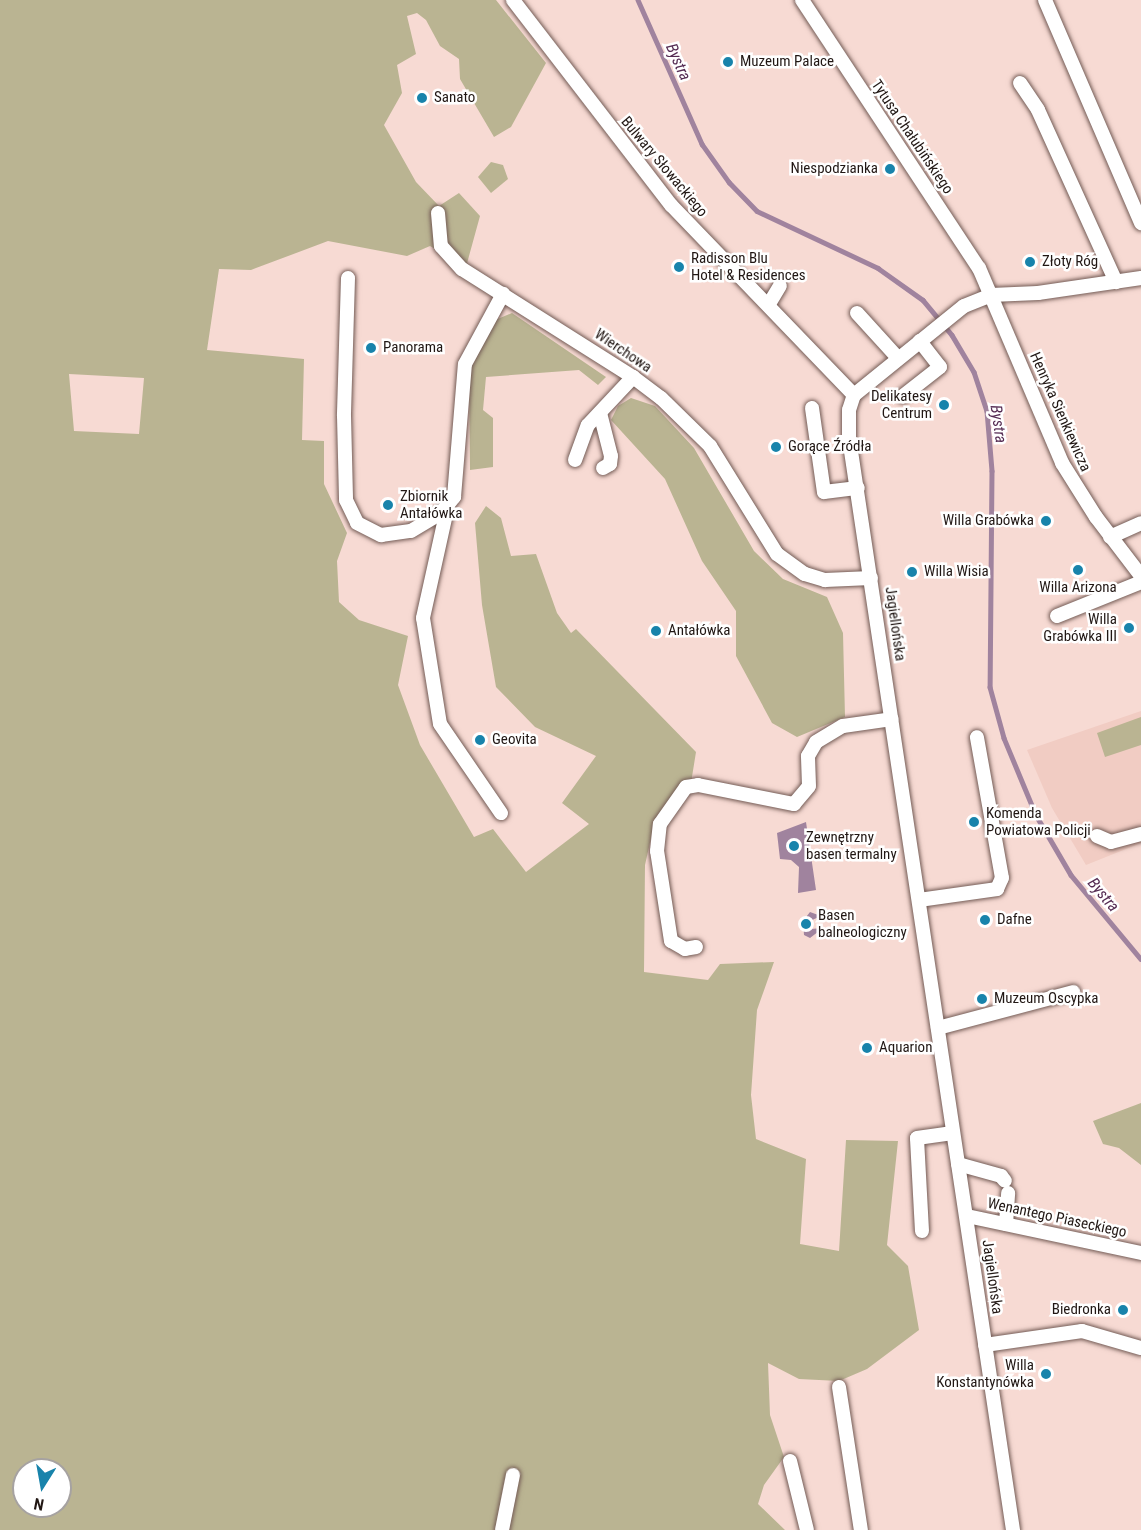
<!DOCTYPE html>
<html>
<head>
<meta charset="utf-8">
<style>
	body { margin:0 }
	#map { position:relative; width:1141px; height:1530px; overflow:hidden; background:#f7dad3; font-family:"Roboto Condensed",sans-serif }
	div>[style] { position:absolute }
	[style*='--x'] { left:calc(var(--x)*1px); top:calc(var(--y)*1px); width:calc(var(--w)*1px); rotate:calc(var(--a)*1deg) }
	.built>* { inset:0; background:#f1ccc3 }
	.green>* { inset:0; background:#bab492 }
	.water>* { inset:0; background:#a0839e }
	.stream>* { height:4.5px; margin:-2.25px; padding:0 2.25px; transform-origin:2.25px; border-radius:2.25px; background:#a0839e }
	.roads { filter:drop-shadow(0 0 2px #735b55) drop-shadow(0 0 2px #735b55) }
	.minor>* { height:14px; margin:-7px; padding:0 7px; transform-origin:7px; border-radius:7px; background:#fff }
	.dots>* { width:16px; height:16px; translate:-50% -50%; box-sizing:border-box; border:3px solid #fff; border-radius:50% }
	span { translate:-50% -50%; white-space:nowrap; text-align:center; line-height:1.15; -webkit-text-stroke:5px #fff; paint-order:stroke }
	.poi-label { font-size:15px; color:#211714 }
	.left { translate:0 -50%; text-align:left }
	.right { translate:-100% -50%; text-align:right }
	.street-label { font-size:15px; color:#211714 }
	.water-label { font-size:16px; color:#552c53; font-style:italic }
	.north { position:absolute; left:12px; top:1458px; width:60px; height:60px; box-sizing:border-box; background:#fff; border:2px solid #a6a2a1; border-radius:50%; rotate:191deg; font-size:16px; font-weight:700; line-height:24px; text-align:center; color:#211714 }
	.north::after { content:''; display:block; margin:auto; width:21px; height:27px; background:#1883ab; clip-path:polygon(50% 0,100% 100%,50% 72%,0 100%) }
</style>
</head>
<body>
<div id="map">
	<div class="built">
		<i style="clip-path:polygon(1141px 711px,1141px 843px,1086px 865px,1052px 808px,1027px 750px)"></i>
	</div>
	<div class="green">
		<i style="clip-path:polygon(evenodd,0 0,496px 0,546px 63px,511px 127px,494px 137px,460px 79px,459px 59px,440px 46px,426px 20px,417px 13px,407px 16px,416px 54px,397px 65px,402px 93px,384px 125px,416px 182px,439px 206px,459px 193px,480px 216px,466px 267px,430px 246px,407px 256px,328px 241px,251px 270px,219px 269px,207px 350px,304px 359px,302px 440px,324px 441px,324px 484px,347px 533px,337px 561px,339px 602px,359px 620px,408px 636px,398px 685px,420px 745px,474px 837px,493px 829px,526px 872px,589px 824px,562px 803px,596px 756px,535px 727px,496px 687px,482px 605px,475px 523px,486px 506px,501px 518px,511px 556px,536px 554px,557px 613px,571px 633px,576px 629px,696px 752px,691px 783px,655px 820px,645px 865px,644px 972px,708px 980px,720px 964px,774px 962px,757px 1010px,751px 1095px,756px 1139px,806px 1159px,800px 1244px,839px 1251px,846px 1140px,898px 1141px,887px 1245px,908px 1266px,919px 1330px,867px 1369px,839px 1381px,799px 1379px,768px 1363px,770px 1415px,784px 1457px,764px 1485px,758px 1504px,785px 1530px,0 1530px,0 0,69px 374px,144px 378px,139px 434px,74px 431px,69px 374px,0 0,24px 1470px,60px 1470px,60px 1506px,24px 1506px,24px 1470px)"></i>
		<i style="clip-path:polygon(491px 162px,503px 165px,508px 179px,491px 193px,478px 177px)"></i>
		<i style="clip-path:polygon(512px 313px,606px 377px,598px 385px,579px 370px,486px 377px,483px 410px,493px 418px,493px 467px,470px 470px,469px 369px,493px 321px)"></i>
		<i style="clip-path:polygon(631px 398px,655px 406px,694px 448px,754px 551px,783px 579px,827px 597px,843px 633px,845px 717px,797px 737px,772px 723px,736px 656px,736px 611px,702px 561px,665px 479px,611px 420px,618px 406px)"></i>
		<i style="clip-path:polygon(1141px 717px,1141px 745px,1105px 757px,1097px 733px)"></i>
		<i style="clip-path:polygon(1141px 1103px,1141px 1165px,1119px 1148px,1103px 1144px,1093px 1121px)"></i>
	</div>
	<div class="water">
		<i style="clip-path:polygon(806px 822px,816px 890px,798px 893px,799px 867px,791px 860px,780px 859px,777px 833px)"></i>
		<i style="clip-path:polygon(810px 912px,821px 916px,810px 921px,811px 929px,823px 928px,810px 938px,804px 935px,803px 921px)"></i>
	</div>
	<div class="stream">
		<i style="--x:638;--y:0;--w:158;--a:66"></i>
		<i style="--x:702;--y:144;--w:47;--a:54.6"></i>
		<i style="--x:729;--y:182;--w:40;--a:46"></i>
		<i style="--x:757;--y:211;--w:134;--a:25.2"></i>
		<i style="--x:878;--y:268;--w:55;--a:35.4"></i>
		<i style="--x:923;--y:300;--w:45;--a:50.4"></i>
		<i style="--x:952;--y:335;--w:43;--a:59.3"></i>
		<i style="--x:974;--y:372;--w:41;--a:71.6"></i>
		<i style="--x:987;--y:411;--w:60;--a:85.2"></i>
		<i style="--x:992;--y:471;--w:216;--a:90.5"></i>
		<i style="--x:990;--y:687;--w:53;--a:74.6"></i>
		<i style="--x:1004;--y:738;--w:83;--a:67.4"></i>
		<i style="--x:1036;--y:815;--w:69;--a:59.7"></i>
		<i style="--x:1071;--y:875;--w:109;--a:50.2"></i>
	</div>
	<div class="roads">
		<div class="minor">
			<i style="--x:513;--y:0;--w:259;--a:52.4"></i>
			<i style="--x:671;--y:205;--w:264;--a:46.1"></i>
			<i style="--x:802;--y:0;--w:321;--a:56.6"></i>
			<i style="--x:979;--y:268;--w:212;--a:66.9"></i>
			<i style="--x:1062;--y:463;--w:64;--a:57.8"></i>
			<i style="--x:1096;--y:517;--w:74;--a:52.7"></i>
			<i style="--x:1045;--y:0;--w:243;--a:66.7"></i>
			<i style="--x:1020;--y:83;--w:32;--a:56"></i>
			<i style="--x:1038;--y:110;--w:189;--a:65.6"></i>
			<i style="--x:438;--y:213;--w:33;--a:85"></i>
			<i style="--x:441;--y:246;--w:31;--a:48"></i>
			<i style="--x:462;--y:269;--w:202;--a:32.3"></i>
			<i style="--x:633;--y:377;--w:35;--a:37"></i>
			<i style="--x:661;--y:398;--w:69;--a:44.4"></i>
			<i style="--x:710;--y:446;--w:127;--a:58.2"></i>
			<i style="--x:777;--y:554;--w:34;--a:36"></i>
			<i style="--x:805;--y:574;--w:21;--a:17"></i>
			<i style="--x:825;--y:580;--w:46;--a:-2.5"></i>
			<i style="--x:348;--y:278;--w:138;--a:91.7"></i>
			<i style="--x:344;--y:416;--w:84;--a:88.6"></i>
			<i style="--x:346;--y:500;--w:25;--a:64"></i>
			<i style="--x:357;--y:523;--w:27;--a:27"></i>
			<i style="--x:381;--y:535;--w:30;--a:-8"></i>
			<i style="--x:411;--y:531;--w:35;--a:-31"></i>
			<i style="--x:441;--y:513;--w:21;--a:-51"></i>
			<i style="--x:454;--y:497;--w:133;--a:-85.3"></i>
			<i style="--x:465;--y:364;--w:80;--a:-61.5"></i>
			<i style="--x:769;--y:304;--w:21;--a:-59"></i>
			<i style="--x:857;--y:313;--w:61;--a:47.7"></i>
			<i style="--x:903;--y:396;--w:47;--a:-38.1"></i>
			<i style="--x:940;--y:367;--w:33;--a:-128"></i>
			<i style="--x:812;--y:408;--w:85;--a:81.9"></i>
			<i style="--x:824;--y:492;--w:34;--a:-7"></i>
			<i style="--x:600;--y:413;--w:44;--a:75.7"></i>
			<i style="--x:611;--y:456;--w:8;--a:97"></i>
			<i style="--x:610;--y:464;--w:8;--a:150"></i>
			<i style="--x:575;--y:460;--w:37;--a:-70"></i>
			<i style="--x:588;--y:425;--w:66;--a:-46.8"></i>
			<i style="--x:448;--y:505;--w:116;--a:102.5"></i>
			<i style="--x:423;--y:618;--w:107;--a:80.9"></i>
			<i style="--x:440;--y:724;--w:108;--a:55.6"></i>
			<i style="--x:1110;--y:537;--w:34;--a:-24"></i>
			<i style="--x:1057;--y:616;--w:91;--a:-22"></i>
			<i style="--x:1097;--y:836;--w:15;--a:23"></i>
			<i style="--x:1111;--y:842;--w:31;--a:-15"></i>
			<i style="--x:919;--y:900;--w:79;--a:-8"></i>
			<i style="--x:997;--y:889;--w:12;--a:-66"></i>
			<i style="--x:1002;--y:878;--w:143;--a:-100.1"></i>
			<i style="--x:696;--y:947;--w:11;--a:170"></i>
			<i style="--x:685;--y:949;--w:16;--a:-150"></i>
			<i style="--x:671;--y:941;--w:91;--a:-98.8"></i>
			<i style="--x:657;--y:851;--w:27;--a:-84"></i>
			<i style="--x:660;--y:824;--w:45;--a:-54.9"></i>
			<i style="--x:686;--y:787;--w:12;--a:-9"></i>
			<i style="--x:698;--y:785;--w:98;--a:11.2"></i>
			<i style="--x:794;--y:804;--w:23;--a:-50"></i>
			<i style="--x:809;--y:786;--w:30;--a:-92"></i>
			<i style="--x:808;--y:756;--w:16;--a:-60"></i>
			<i style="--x:816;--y:742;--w:31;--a:-31"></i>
			<i style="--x:843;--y:726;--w:49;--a:-8.1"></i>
			<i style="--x:938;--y:1028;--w:140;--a:-14.9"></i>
			<i style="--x:958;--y:1164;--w:45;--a:15.6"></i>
			<i style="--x:1001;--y:1176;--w:6;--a:51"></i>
			<i style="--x:967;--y:1216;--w:178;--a:12"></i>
			<i style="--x:1006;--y:1224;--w:31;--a:-86"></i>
			<i style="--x:922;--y:1231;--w:93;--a:-93.1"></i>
			<i style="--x:917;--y:1138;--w:36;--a:-8"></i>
			<i style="--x:985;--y:1345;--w:98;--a:-8.2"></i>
			<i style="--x:1082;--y:1331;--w:61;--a:16.1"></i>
			<i style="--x:839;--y:1387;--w:145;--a:81.3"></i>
			<i style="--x:790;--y:1461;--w:71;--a:76.2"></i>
			<i style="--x:502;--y:1530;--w:56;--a:-78.7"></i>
			<i style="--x:1013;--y:1530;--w:1104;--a:-98.54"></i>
			<i style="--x:849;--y:438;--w:28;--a:-90"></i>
			<i style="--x:849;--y:410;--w:16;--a:-72"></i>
			<i style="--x:854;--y:395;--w:141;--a:-39"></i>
			<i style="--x:964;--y:306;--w:29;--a:-22"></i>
			<i style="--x:991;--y:295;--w:47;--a:-2.4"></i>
			<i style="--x:1038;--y:293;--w:104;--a:-8.3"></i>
		</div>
	</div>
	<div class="dots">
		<i style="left:728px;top:62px;background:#1883ab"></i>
		<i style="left:422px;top:98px;background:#1883ab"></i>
		<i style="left:890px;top:169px;background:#1883ab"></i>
		<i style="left:1030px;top:262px;background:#1883ab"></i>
		<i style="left:679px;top:267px;background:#1883ab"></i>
		<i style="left:371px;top:348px;background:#1883ab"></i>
		<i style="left:944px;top:405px;background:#1883ab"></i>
		<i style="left:776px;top:447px;background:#1883ab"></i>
		<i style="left:388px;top:505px;background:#1883ab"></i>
		<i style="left:1046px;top:521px;background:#1883ab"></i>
		<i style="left:1078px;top:570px;background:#1883ab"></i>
		<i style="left:912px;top:572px;background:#1883ab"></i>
		<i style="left:1129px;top:628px;background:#1883ab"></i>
		<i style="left:656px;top:631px;background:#1883ab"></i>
		<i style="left:480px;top:740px;background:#1883ab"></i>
		<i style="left:974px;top:822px;background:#1883ab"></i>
		<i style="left:794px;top:846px;background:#1883ab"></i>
		<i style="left:985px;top:920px;background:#1883ab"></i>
		<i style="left:806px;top:924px;background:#1883ab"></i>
		<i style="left:982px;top:999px;background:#1883ab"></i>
		<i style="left:867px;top:1048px;background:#1883ab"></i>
		<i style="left:1123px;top:1310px;background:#1883ab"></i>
		<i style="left:1046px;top:1374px;background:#1883ab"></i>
	</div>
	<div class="poi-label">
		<span class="left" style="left:740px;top:62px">Muzeum Palace</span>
		<span class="left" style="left:434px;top:98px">Sanato</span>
		<span class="right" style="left:878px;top:169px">Niespodzianka</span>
		<span class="left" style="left:691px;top:267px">Radisson Blu<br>Hotel &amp; Residences</span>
		<span class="left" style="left:1042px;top:262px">Złoty Róg</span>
		<span class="left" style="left:383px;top:348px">Panorama</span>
		<span class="right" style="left:932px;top:405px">Delikatesy<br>Centrum</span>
		<span class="left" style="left:788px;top:447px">Gorące Źródła</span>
		<span class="left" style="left:400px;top:505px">Zbiornik<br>Antałówka</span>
		<span class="right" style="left:1034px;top:521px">Willa Grabówka</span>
		<span class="left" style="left:924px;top:572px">Willa Wisia</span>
		<span style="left:1078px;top:588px">Willa Arizona</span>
		<span class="right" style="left:1117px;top:628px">Willa<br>Grabówka III</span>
		<span class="left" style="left:668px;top:631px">Antałówka</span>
		<span class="left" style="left:492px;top:740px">Geovita</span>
		<span class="left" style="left:986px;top:822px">Komenda<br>Powiatowa Policji</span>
		<span class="left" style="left:806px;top:846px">Zewnętrzny<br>basen termalny</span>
		<span class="left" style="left:818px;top:924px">Basen<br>balneologiczny</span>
		<span class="left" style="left:997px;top:920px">Dafne</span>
		<span class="left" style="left:994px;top:999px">Muzeum Oscypka</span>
		<span class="left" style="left:879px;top:1048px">Aquarion</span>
		<span class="right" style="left:1111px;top:1310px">Biedronka</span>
		<span class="right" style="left:1034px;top:1374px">Willa<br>Konstantynówka</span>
	</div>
	<div class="street-label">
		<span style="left:912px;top:137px;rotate:56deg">Tytusa Chałubińskiego</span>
		<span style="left:664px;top:167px;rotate:50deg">Bulwary Słowackiego</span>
		<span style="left:623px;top:351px;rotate:34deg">Wierchowa</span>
		<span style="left:1060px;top:412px;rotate:66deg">Henryka Sienkiewicza</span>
		<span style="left:895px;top:624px;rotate:82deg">Jagiellońska</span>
		<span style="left:1057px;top:1218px;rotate:12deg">Wenantego Piaseckiego</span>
		<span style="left:992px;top:1277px;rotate:82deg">Jagiellońska</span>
	</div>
	<div class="water-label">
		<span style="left:678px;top:62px;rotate:66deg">Bystra</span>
		<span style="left:998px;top:424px;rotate:82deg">Bystra</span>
		<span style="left:1103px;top:895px;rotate:50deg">Bystra</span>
	</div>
	<div class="north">N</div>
</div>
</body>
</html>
